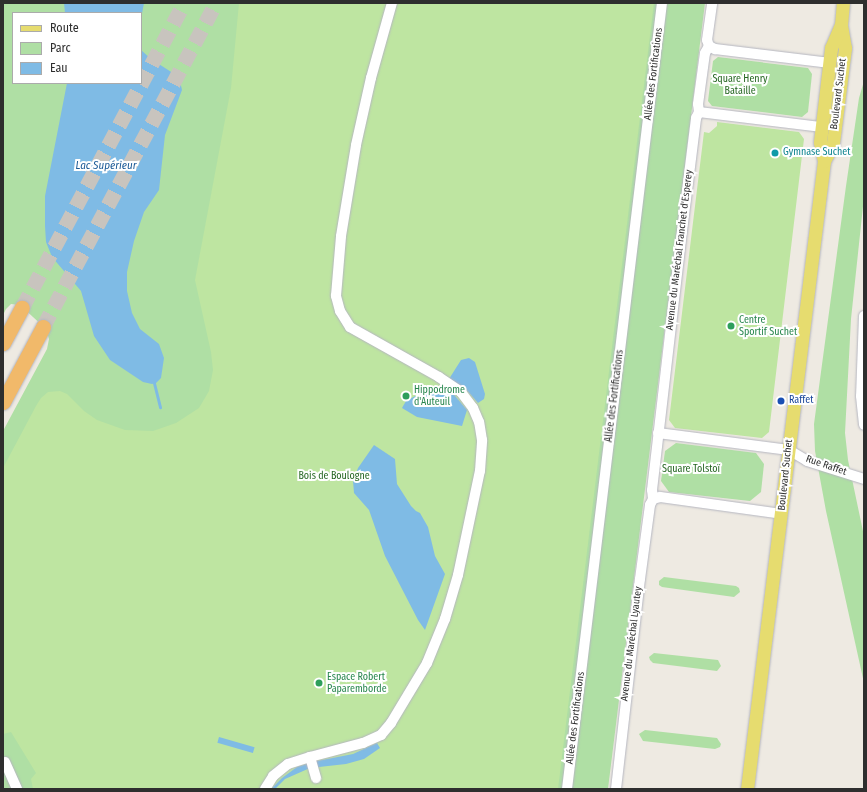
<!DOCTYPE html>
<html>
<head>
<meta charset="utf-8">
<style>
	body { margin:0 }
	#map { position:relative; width:867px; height:792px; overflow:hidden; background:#eeeae2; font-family:"Fira Sans Condensed",sans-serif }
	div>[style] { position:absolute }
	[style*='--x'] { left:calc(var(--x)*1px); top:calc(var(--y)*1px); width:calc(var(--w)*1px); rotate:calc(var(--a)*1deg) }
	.green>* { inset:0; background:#afdfa4 }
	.pitch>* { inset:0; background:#bee5a1 }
	.water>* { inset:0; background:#7fbbe5; transform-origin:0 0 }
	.stream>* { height:3px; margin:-1.5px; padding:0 1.5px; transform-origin:1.5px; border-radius:1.5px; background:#7fbbe5 }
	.highway-tunnel>* { height:15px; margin-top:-7.5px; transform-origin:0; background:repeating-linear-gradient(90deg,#c8c4be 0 15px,transparent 0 23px) }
	.roads { filter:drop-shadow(0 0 1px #b5b6c0) drop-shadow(0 0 1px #b5b6c0) }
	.minor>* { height:10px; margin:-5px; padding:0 5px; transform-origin:5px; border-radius:5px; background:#fff }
	.major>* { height:13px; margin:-6.5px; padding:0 6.5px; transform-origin:6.5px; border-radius:6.5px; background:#e6dc6f }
	.highway>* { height:15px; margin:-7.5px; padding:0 7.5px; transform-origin:7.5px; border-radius:7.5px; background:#f1b96a }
	.dots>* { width:11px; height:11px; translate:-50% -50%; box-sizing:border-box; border:2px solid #fff; border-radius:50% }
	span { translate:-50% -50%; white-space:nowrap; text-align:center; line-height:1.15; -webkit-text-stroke:4px #fff; paint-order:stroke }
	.street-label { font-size:10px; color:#2e2e2e }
	.park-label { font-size:10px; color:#266722 }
	.culture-label { font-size:10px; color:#0d838f }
	.left { translate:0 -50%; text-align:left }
	.leisure-label { font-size:10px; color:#27864d }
	.transit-label { font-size:10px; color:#164399 }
	.water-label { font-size:11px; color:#1a5996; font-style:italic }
	.frame { position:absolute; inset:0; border:4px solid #2e2e2e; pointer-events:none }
	.legend { position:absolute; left:12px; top:12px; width:130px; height:72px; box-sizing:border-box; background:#fff; border:1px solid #ababab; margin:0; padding:5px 7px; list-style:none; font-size:12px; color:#2e2e2e }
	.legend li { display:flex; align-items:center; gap:8px; height:20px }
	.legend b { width:20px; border:1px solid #ababab }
</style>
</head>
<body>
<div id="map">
	<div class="green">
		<i style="clip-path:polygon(evenodd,3px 3px,705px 3px,608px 789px,3px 789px,3px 431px,47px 349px,49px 339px,46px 329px,20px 305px,11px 304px,6px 309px,3px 315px,3px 3px,13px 13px,141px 13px,141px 83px,13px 83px,13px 13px)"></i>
		<i style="clip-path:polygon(718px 57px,808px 68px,812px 74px,808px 112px,802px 117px,712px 106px,708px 101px,713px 61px)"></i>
		<i style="clip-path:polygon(864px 81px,864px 197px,851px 319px,845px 433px,848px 460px,864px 536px,864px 683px,826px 511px,815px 451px,814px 424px,846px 186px,859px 98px)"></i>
		<i style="clip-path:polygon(676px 443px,756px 453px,764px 464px,761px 492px,750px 501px,669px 492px,661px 481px,665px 451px)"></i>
		<i style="clip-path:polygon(664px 577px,736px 586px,739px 588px,740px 592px,734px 597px,662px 587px,659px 585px,659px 581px)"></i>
		<i style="clip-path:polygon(654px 653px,718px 660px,721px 666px,717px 671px,653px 663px,650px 660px,649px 657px)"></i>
		<i style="clip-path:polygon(645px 730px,717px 738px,721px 744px,720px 747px,715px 749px,643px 741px,639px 734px)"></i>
	</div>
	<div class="pitch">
		<i style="clip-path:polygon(239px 3px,654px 3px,558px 789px,33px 789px,31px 779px,36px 773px,11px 732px,3px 734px,3px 468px,36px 406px,41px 398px,48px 392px,60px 391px,67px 394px,84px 411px,97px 420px,125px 430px,153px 431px,176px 423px,199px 408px,209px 391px,213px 370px,211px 352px,195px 280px,231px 88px)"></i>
		<i style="clip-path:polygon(717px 122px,799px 132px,804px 139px,769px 432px,762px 438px,675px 428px,669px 420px,704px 132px,709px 133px,717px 126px)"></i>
	</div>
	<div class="water">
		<i style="clip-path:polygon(64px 3px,144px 3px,141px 19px,141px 13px,65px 13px)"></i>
		<i style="clip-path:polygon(141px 50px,151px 59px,179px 77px,182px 90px,165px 135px,159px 190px,144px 212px,134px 241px,127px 272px,127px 291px,132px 313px,140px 329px,159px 344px,164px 358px,161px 378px,156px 383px,152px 384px,143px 382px,110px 360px,94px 336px,81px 291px,52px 257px,46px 242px,45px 226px,45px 196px,67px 83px,141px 83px)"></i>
		<i style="clip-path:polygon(469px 358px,475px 362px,485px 394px,484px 399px,478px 403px,464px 387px,449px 379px,461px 360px)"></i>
		<i style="clip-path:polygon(436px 387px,442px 387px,450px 390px,467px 410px,462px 426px,417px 417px,402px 408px,406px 401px,421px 393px)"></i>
		<i style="clip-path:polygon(374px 445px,395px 459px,397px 484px,411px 506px,416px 511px,420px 513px,428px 527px,435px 556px,445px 574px,425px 630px,418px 620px,385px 556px,369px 510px,354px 493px,353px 481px,358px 468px)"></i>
		<i style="left:219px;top:737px;width:37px;height:6px;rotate:16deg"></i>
		<i style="clip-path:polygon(377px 743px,380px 748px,364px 759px,346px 764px,310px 768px,285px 779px,275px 789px,271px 789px,282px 778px,297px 767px,317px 761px,353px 754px)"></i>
	</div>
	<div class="stream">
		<i style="--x:154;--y:383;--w:25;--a:76"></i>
	</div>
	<div class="highway-tunnel">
		<i style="--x:22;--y:308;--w:345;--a:-62"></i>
		<i style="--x:43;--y:327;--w:367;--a:-61.9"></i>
	</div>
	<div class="roads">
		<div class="minor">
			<i style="--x:709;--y:46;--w:7;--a:27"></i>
			<i style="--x:715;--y:49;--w:116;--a:6.9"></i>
			<i style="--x:699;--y:112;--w:124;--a:7"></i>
			<i style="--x:864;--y:316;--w:80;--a:92.1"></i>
			<i style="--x:861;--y:396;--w:29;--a:84"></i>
			<i style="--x:658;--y:433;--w:132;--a:7.4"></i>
			<i style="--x:789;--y:450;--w:21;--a:31"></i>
			<i style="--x:807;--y:461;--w:60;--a:17.5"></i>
			<i style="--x:653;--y:499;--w:9;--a:-96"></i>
			<i style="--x:652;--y:490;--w:261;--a:-83.4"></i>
			<i style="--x:682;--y:231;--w:114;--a:-82.9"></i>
			<i style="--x:696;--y:118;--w:7;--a:-63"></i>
			<i style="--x:699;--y:112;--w:8;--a:-97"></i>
			<i style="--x:698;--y:104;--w:51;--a:-82.2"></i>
			<i style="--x:705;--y:53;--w:8;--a:-60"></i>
			<i style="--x:709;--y:46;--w:6;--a:-108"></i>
			<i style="--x:707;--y:40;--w:37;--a:-82"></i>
			<i style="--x:653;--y:499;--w:7;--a:-16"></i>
			<i style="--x:660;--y:497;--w:123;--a:7.9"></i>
			<i style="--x:310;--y:757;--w:22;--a:74"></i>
			<i style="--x:5;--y:762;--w:30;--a:66"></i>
			<i style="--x:265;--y:789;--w:15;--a:-58"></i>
			<i style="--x:273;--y:776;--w:19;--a:-39"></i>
			<i style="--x:288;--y:764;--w:23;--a:-18"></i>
			<i style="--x:310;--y:757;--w:55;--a:-14.8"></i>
			<i style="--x:363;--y:743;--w:20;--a:-24"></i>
			<i style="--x:381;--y:735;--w:16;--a:-50"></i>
			<i style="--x:391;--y:723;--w:70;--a:-59"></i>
			<i style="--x:427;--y:663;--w:48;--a:-67.8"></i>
			<i style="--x:445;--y:619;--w:46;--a:-73.5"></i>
			<i style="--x:458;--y:575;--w:106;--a:-78.1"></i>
			<i style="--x:480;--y:471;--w:31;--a:-86"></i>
			<i style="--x:482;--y:440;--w:18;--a:-99"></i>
			<i style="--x:479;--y:422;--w:15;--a:-113"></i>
			<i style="--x:473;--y:408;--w:20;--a:-127"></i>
			<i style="--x:461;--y:392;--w:27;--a:-146"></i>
			<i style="--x:439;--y:377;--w:102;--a:-150.7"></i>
			<i style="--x:350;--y:327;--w:19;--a:-122"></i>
			<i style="--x:340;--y:311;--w:16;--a:-105"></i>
			<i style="--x:336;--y:296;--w:60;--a:-85.2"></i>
			<i style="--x:341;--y:236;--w:92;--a:-80.6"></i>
			<i style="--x:356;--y:145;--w:69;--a:-77.4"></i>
			<i style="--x:371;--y:78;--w:78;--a:-74.4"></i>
			<i style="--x:567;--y:789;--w:792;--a:-83.11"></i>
			<i style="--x:616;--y:789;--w:211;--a:-83.5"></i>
			<i style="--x:640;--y:579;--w:75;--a:-82.3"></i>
			<i style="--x:650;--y:505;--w:7;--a:-63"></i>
		</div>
		<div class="major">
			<i style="--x:824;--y:161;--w:20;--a:-63"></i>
			<i style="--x:833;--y:143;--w:96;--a:-82.8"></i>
			<i style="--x:845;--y:48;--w:23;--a:-100"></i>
			<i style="--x:747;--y:789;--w:633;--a:-83.01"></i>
			<i style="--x:824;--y:161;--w:19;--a:-102"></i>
			<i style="--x:820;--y:142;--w:95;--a:-83.3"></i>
			<i style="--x:831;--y:48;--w:25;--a:-67"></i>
			<i style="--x:841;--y:25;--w:22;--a:-85"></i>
		</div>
		<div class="highway">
			<i style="--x:3;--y:343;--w:40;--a:-62"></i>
			<i style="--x:3;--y:402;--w:85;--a:-61.9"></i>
		</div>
	</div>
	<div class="dots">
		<i style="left:775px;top:153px;background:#0f9aa8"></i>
		<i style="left:731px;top:326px;background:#2e9e5b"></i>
		<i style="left:406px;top:396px;background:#2e9e5b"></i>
		<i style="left:781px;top:401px;background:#1a4fb4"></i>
		<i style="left:319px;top:683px;background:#2e9e5b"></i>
	</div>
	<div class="street-label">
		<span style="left:654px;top:74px;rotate:-83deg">Allée des Fortifications</span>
		<span style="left:839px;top:94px;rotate:-83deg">Boulevard Suchet</span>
		<span style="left:680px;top:250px;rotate:-83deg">Avenue du Maréchal Franchet d'Esperey</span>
		<span style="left:615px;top:396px;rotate:-83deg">Allée des Fortifications</span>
		<span style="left:826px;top:466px;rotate:19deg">Rue Raffet</span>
		<span style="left:786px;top:475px;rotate:-84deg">Boulevard Suchet</span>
		<span style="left:632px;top:644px;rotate:-83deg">Avenue du Maréchal Lyautey</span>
		<span style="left:576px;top:718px;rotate:-83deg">Allée des Fortifications</span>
	</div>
	<div class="park-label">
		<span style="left:740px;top:85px">Square Henry<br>Bataille</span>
		<span style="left:691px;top:470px">Square Tolstoï</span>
		<span style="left:334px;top:477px">Bois de Boulogne</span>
	</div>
	<div class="culture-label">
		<span class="left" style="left:783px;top:153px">Gymnase Suchet</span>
	</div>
	<div class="leisure-label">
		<span class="left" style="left:739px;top:326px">Centre<br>Sportif Suchet</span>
		<span class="left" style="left:414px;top:396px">Hippodrome<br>d'Auteuil</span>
		<span class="left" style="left:327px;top:683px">Espace Robert<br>Paparemborde</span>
	</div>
	<div class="transit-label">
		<span class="left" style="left:789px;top:401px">Raffet</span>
	</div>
	<div class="water-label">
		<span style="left:106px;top:166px">Lac Supérieur</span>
	</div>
	<div class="frame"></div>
	<ul class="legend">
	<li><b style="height:5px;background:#e6dc6f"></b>Route</li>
	<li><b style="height:11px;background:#afdfa4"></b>Parc</li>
	<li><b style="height:11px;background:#7fbbe5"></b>Eau</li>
	</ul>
</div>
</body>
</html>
